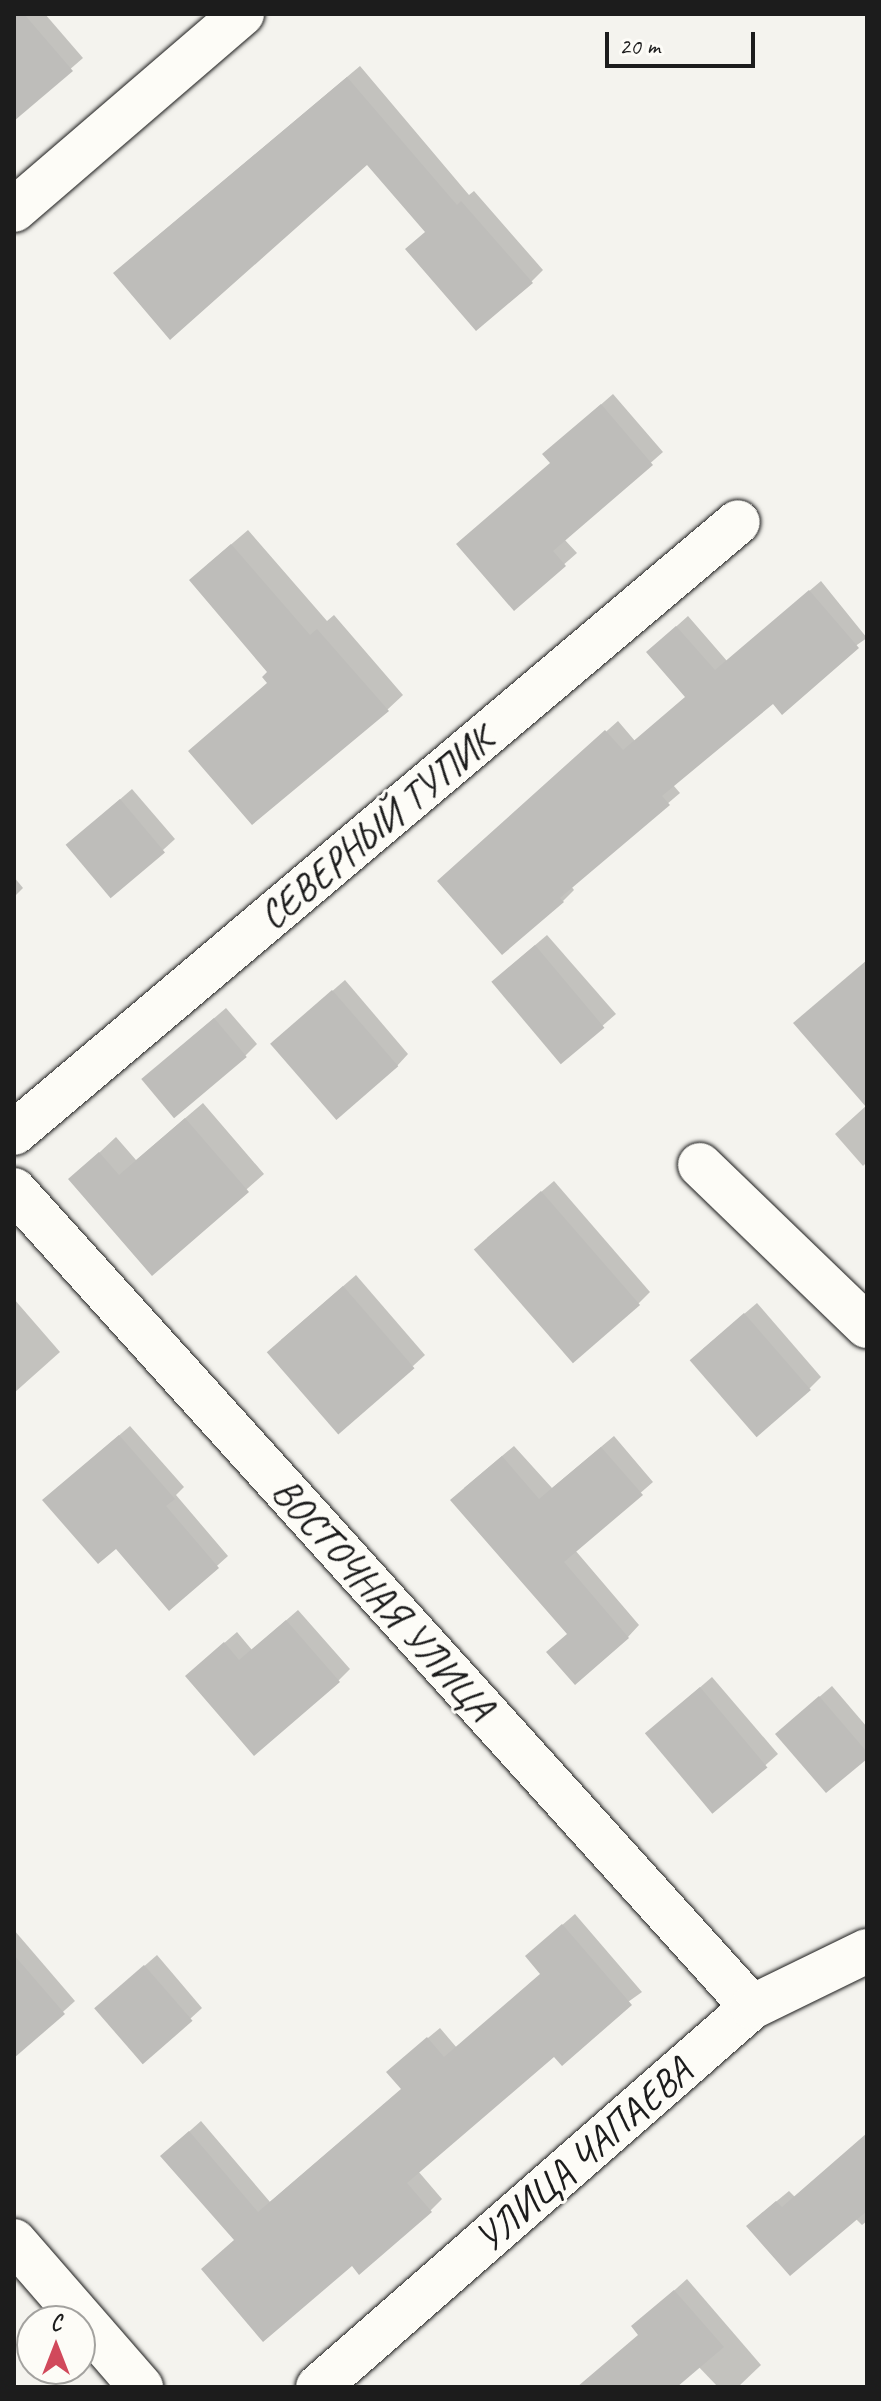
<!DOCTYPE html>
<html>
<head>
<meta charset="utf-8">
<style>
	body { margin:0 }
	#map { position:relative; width:881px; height:2401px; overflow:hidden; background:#f4f3ee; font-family:Caveat,sans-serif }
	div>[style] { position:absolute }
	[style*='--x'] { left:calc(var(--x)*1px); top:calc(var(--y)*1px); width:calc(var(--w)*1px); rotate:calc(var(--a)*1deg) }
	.shadow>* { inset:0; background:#0003 }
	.building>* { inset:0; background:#bebdba; transform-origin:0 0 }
	.roads { filter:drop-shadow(0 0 2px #1c1c1c) drop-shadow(0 0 2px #1c1c1c) }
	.minor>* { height:44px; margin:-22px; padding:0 22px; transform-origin:22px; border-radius:22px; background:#fdfcf7 }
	span { translate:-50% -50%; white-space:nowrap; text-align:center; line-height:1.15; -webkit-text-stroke:6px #fdfcf7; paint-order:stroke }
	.street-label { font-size:40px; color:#1c1c1c }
	.frame { position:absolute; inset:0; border:16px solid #1c1c1c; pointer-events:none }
	.north { position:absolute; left:16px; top:2305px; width:80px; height:80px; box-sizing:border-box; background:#fdfcf7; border:2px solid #a3a29f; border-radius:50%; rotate:0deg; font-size:22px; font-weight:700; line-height:32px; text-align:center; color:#1c1c1c }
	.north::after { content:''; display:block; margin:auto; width:28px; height:36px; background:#d1495b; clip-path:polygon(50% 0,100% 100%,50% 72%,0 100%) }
	.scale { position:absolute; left:605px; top:32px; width:150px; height:36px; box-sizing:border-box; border:4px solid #1c1c1c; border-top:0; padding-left:10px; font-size:24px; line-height:28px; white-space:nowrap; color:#1c1c1c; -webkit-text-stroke:6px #fdfcf7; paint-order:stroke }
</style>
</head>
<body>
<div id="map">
	<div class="shadow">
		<i style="clip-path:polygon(14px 14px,45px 14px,83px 58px,14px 118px)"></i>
		<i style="clip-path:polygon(360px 66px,469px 195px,474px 191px,543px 270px,531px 282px,427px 231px,368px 162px,127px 262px)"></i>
		<i style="clip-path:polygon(613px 394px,663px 452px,564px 539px,577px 553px,514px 608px,557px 443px)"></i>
		<i style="clip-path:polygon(248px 530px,327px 621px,334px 615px,403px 695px,387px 710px,269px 682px,270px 672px,207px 565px)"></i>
		<i style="clip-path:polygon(821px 581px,867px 638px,774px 702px,673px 785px,680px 793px,571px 886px,574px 890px,563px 901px,451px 870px,618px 721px,635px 741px,687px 696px,660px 641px,688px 616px,727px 661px)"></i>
		<i style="clip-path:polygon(132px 789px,175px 839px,163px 850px,80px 834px)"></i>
		<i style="clip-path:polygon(14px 877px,23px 888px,14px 897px)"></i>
		<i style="clip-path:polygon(547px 935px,616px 1014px,562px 1061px,506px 970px)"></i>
		<i style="clip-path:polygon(867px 960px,867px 1162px,863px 1166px,835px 1134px,867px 1105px)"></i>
		<i style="clip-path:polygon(345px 980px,408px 1054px,397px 1066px,284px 1033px)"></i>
		<i style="clip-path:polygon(226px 1008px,257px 1044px,245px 1056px,156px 1068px)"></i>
		<i style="clip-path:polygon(203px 1103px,264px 1174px,152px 1273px,71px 1179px,116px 1137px,136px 1160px)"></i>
		<i style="clip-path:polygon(554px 1181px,650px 1292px,638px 1304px,487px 1238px)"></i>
		<i style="clip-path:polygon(356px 1275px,425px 1355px,413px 1366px,281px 1340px)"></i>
		<i style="clip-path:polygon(14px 1299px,60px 1352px,14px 1393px)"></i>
		<i style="clip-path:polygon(757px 1303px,821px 1377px,809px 1389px,703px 1349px)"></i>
		<i style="clip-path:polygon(130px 1426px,184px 1487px,176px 1495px,228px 1556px,170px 1608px,116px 1546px,55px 1490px)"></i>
		<i style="clip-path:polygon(614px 1436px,653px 1482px,575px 1550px,639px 1625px,628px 1637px,568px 1633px,464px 1488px,514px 1446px,552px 1488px)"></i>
		<i style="clip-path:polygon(298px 1610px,350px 1669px,338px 1681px,200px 1664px,237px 1632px,252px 1650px)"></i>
		<i style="clip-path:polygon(712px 1677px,778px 1754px,715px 1810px,660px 1722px)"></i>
		<i style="clip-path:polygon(832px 1686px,867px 1727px,867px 1756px,789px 1723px)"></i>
		<i style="clip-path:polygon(575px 1914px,642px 1992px,555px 2054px,418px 2171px,442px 2199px,431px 2210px,359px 2272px,352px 2264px,236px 2239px,174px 2145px,201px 2121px,270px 2202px,403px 2088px,400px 2061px,440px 2028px,457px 2048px,542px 1973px,539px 1945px)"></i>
		<i style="clip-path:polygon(14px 1930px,75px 2001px,14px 2056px)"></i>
		<i style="clip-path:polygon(157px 1955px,202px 2008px,190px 2019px,109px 1997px)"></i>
		<i style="clip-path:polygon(867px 2134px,867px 2221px,862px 2225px,855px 2218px,761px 2214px,789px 2191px,795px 2197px)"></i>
		<i style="clip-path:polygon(687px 2279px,761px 2365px,738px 2387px,718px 2387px,648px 2314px)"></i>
	</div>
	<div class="building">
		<i style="clip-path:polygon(14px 14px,24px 14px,73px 71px,14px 121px)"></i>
		<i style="clip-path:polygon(347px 77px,457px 205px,461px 201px,533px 283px,476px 331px,405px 249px,425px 232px,367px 165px,170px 340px,113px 273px)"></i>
		<i style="clip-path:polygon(601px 404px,653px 465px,553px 551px,566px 566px,514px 611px,456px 544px,550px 463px,542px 454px)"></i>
		<i style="clip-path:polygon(231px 544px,310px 635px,317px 629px,389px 711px,252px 825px,188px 751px,267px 683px,262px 677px,267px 672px,189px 580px)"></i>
		<i style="clip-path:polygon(809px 590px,859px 648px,782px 715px,773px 704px,662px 796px,670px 805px,560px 898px,564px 902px,502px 955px,437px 881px,605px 730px,623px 750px,685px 697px,646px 652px,676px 626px,715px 670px)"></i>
		<i style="left:120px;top:799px;width:70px;height:71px;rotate:50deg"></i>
		<i style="left:535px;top:945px;width:108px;height:57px;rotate:50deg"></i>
		<i style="clip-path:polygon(867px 960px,867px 1108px,793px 1023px)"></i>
		<i style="left:332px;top:990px;width:101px;height:82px;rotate:49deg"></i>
		<i style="left:214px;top:1018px;width:51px;height:95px;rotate:50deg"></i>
		<i style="clip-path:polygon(185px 1118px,249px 1192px,152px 1276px,68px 1179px,99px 1152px,119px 1175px)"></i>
		<i style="left:541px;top:1191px;width:151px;height:89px;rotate:49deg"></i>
		<i style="left:343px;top:1286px;width:109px;height:101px;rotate:49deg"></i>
		<i style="left:744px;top:1313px;width:102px;height:72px;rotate:49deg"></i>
		<i style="clip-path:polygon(119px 1435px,175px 1499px,166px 1506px,219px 1568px,169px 1611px,116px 1549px,98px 1564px,42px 1500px)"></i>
		<i style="clip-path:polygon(601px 1447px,643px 1495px,564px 1562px,629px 1638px,575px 1685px,546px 1652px,567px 1634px,450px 1500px,502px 1456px,539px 1499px)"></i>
		<i style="clip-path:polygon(286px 1620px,340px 1682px,254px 1756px,185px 1676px,224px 1642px,239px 1660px)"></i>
		<i style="left:700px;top:1687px;width:105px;height:72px;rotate:50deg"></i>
		<i style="clip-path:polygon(819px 1696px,867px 1752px,867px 1759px,826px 1793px,775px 1734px)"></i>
		<i style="clip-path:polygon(562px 1924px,632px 2005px,562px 2066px,554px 2057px,407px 2183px,432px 2212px,359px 2275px,352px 2266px,263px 2342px,201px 2269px,234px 2240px,160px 2156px,189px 2131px,258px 2212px,401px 2089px,386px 2072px,427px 2037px,444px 2057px,540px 1974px,525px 1956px)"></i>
		<i style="clip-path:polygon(14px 1955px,65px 2014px,14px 2058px)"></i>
		<i style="left:144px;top:1965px;width:74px;height:66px;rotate:49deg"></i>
		<i style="clip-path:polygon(867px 2133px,867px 2211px,790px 2276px,746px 2226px,776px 2201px,782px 2207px)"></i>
		<i style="clip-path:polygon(674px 2290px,724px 2347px,677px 2387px,577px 2387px,638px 2335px,631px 2326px)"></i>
	</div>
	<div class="roads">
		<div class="minor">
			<i style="--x:14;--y:210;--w:301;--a:-40.7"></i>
			<i style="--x:14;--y:1133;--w:947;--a:-40.16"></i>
			<i style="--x:700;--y:1165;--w:232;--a:44"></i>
			<i style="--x:14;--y:1190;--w:1101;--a:47.91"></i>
			<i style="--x:14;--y:2241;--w:194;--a:49"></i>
			<i style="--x:318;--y:2387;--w:577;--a:-41.2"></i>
			<i style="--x:752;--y:2007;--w:128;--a:-26"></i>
		</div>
	</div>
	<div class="street-label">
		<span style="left:376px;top:828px;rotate:-40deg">СЕВЕРНЫЙ ТУПИК</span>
		<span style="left:383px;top:1599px;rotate:48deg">ВОСТОЧНАЯ УЛИЦА</span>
		<span style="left:583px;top:2155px;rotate:-41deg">УЛИЦА ЧАПАЕВА</span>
	</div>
	<div class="frame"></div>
	<div class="north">С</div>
	<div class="scale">20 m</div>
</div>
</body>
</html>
